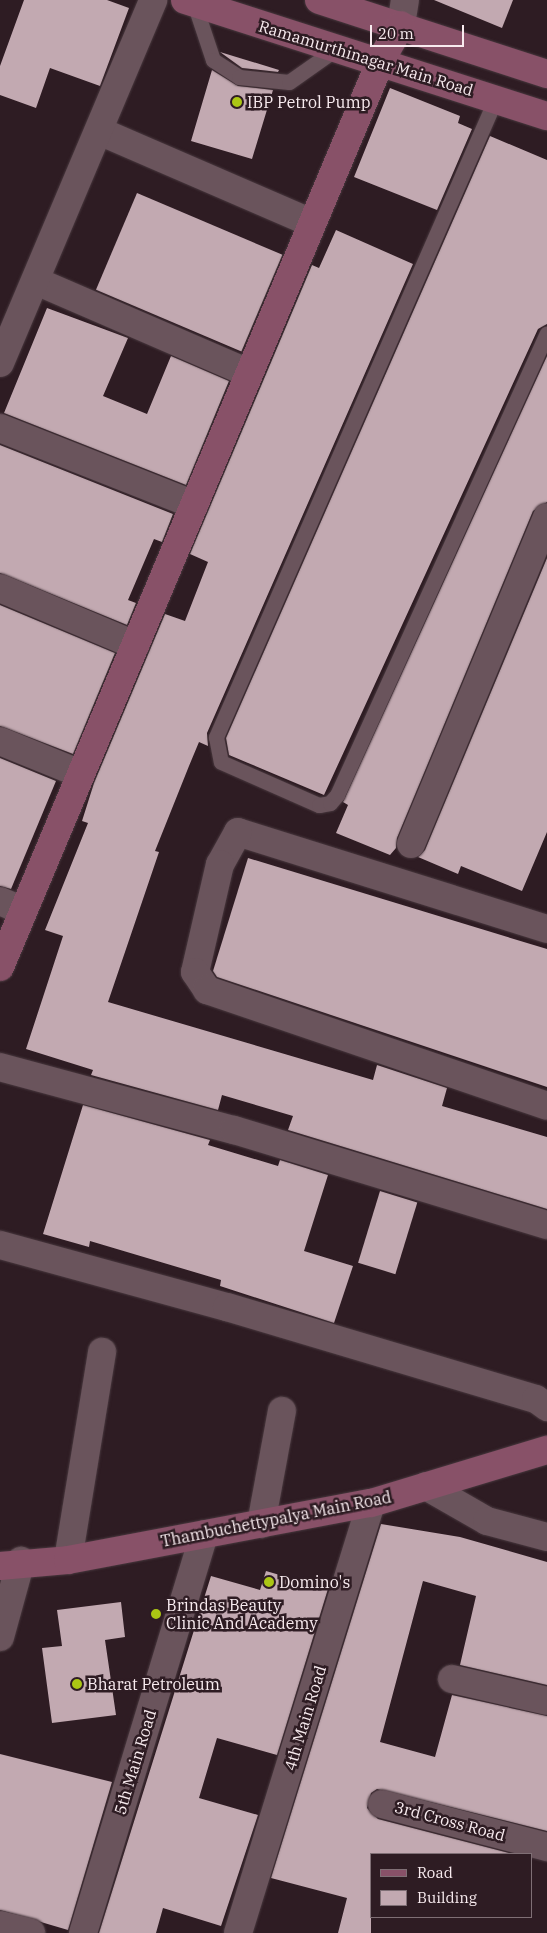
<!DOCTYPE html>
<html>
<head>
<meta charset="utf-8">
<style>
	body { margin:0 }
	#map { position:relative; width:547px; height:1933px; overflow:hidden; background:#2e1c23; font-family:"IBM Plex Serif",serif }
	div>[style] { position:absolute }
	[style*='--x'] { left:calc(var(--x)*1px); top:calc(var(--y)*1px); width:calc(var(--w)*1px); rotate:calc(var(--a)*1deg) }
	.building>* { inset:0; background:#c2a9b1; transform-origin:0 0 }
	.roads { filter:drop-shadow(0 0 1px #48383e) drop-shadow(0 0 1px #48383e) }
	.lane>* { height:15px; margin:-7.5px; padding:0 7.5px; transform-origin:7.5px; border-radius:7.5px; background:#6a545c }
	.street>* { height:28px; margin:-14px; padding:0 14px; transform-origin:14px; border-radius:14px; background:#6a545c }
	.secondary>* { height:28px; margin:-14px; padding:0 14px; transform-origin:14px; border-radius:14px; background:#885168 }
	.dots>* { width:14px; height:14px; translate:-50% -50%; box-sizing:border-box; border:2px solid #2e1c23; border-radius:50% }
	span { translate:-50% -50%; white-space:nowrap; text-align:center; line-height:1.15; -webkit-text-stroke:5px #2e1c23; paint-order:stroke }
	.street-label { font-size:16px; color:#f8ebef }
	.poi-label { font-size:16px; color:#f8ebef }
	.left { translate:0 -50%; text-align:left }
	.legend { position:absolute; left:370px; top:1853px; width:162px; height:65px; box-sizing:border-box; background:#2e1c23; border:1px solid #7f6f75; margin:0; padding:6px 9px; list-style:none; font-size:15px; color:#f8ebef }
	.legend li { display:flex; align-items:center; gap:10px; height:25px }
	.legend b { width:25px; border:1px solid #7f6f75 }
	.scale { position:absolute; left:370px; top:25px; width:94px; height:22px; box-sizing:border-box; border:2px solid #f8ebef; border-top:0; padding-left:6px; font-size:15px; line-height:18px; white-space:nowrap; color:#f8ebef; -webkit-text-stroke:4px #2e1c23; paint-order:stroke }
</style>
</head>
<body>
<div id="map">
	<div class="building">
		<i style="clip-path:polygon(24px 0,107px 0,129px 8px,100px 86px,50px 68px,36px 108px,0 95px,0 66px)"></i>
		<i style="clip-path:polygon(434px 0,513px 0,502px 28px)"></i>
		<i style="clip-path:polygon(220px 52px,279px 70px,278px 72px,242px 68px)"></i>
		<i style="clip-path:polygon(212px 70px,238px 86px,273px 90px,252px 159px,191px 141px)"></i>
		<i style="clip-path:polygon(390px 88px,460px 116px,458px 123px,472px 129px,437px 210px,354px 177px)"></i>
		<i style="clip-path:polygon(490px 136px,547px 160px,547px 324px,538px 329px,324px 795px,229px 755px,226px 738px)"></i>
		<i style="left:137px;top:193px;width:158px;height:105px;rotate:23deg"></i>
		<i style="clip-path:polygon(336px 230px,413px 264px,207px 733px,208px 746px,199px 742px,189px 766px,155px 851px,159px 852px,108px 1002px,373px 1080px,377px 1065px,447px 1088px,442px 1106px,547px 1137px,547px 1209px,288px 1130px,293px 1116px,222px 1095px,218px 1110px,91px 1075px,93px 1070px,26px 1049px,63px 936px,45px 930px,88px 823px,82px 821px,94px 783px,165px 614px,185px 621px,208px 562px,190px 554px,312px 265px,319px 268px)"></i>
		<i style="clip-path:polygon(47px 308px,128px 338px,103px 396px,147px 414px,171px 356px,229px 381px,186px 485px,4px 413px)"></i>
		<i style="clip-path:polygon(547px 356px,547px 502px,533px 511px,397px 838px,396px 848px,390px 855px,336px 833px,348px 805px,343px 802px)"></i>
		<i style="clip-path:polygon(0 445px,173px 514px,162px 542px,154px 539px,128px 600px,136px 603px,127px 625px,0 573px)"></i>
		<i style="clip-path:polygon(547px 558px,547px 832px,522px 891px,461px 866px,458px 874px,418px 857px,425px 850px)"></i>
		<i style="clip-path:polygon(0 605px,115px 653px,73px 754px,0 726px)"></i>
		<i style="clip-path:polygon(0 758px,56px 781px,11px 889px,0 886px)"></i>
		<i style="clip-path:polygon(248px 858px,547px 949px,547px 1087px,217px 977px,213px 971px)"></i>
		<i style="clip-path:polygon(83px 1105px,210px 1140px,208px 1145px,278px 1166px,280px 1160px,328px 1175px,304px 1251px,353px 1266px,334px 1323px,220px 1286px,221px 1280px,90px 1241px,89px 1247px,43px 1234px)"></i>
		<i style="left:380px;top:1191px;width:39px;height:75px;rotate:17deg"></i>
		<i style="clip-path:polygon(381px 1524px,460px 1537px,547px 1562px,547px 1685px,460px 1665px,476px 1596px,423px 1581px,380px 1742px,435px 1757px,452px 1695px,547px 1716px,547px 1831px,377px 1789px,371px 1793px,367px 1808px,378px 1819px,513px 1854px,371px 1854px,371px 1933px,338px 1933px,347px 1898px,271px 1878px)"></i>
		<i style="clip-path:polygon(266px 1571px,328px 1589px,277px 1755px,217px 1738px,199px 1798px,258px 1815px,221px 1926px,163px 1908px,156px 1933px,99px 1933px,211px 1576px,260px 1590px)"></i>
		<i style="clip-path:polygon(121px 1602px,125px 1637px,105px 1640px,116px 1715px,52px 1723px,42px 1648px,62px 1646px,57px 1610px)"></i>
		<i style="clip-path:polygon(0 1754px,112px 1782px,68px 1930px,0 1910px)"></i>
	</div>
	<div class="roads">
		<div class="lane">
			<i style="--x:194;--y:3;--w:60;--a:71.6"></i>
			<i style="--x:213;--y:60;--w:31;--a:33"></i>
			<i style="--x:239;--y:77;--w:50;--a:5.7"></i>
			<i style="--x:289;--y:82;--w:57;--a:-35.1"></i>
			<i style="--x:496;--y:98;--w:698;--a:113.66"></i>
			<i style="--x:216;--y:737;--w:25;--a:79"></i>
			<i style="--x:221;--y:762;--w:107;--a:23.7"></i>
			<i style="--x:319;--y:805;--w:11;--a:-10"></i>
			<i style="--x:330;--y:803;--w:11;--a:-49"></i>
			<i style="--x:337;--y:795;--w:507;--a:-65.56"></i>
		</div>
		<div class="street">
			<i style="--x:401;--y:25;--w:25;--a:-81"></i>
			<i style="--x:99;--y:131;--w:232;--a:23.4"></i>
			<i style="--x:36;--y:281;--w:232;--a:23.4"></i>
			<i style="--x:0;--y:363;--w:394;--a:-67.1"></i>
			<i style="--x:0;--y:428;--w:209;--a:21.6"></i>
			<i style="--x:0;--y:588;--w:147;--a:22.9"></i>
			<i style="--x:0;--y:741;--w:87;--a:22.2"></i>
			<i style="--x:411;--y:844;--w:354;--a:-67.4"></i>
			<i style="--x:0;--y:901;--w:25;--a:23"></i>
			<i style="--x:547;--y:929;--w:324;--a:-162.6"></i>
			<i style="--x:238;--y:832;--w:37;--a:119"></i>
			<i style="--x:220;--y:864;--w:111;--a:103"></i>
			<i style="--x:195;--y:972;--w:22;--a:56"></i>
			<i style="--x:207;--y:990;--w:359;--a:18.8"></i>
			<i style="--x:0;--y:1067;--w:242;--a:15.1"></i>
			<i style="--x:234;--y:1130;--w:327;--a:16.9"></i>
			<i style="--x:0;--y:1245;--w:235;--a:15.3"></i>
			<i style="--x:227;--y:1307;--w:322;--a:16.6"></i>
			<i style="--x:536;--y:1399;--w:14;--a:36"></i>
			<i style="--x:426;--y:1486;--w:70;--a:29.8"></i>
			<i style="--x:487;--y:1521;--w:62;--a:14.9"></i>
			<i style="--x:261;--y:1524;--w:115;--a:-79.5"></i>
			<i style="--x:68;--y:1560;--w:211;--a:-80.7"></i>
			<i style="--x:0;--y:1637;--w:79;--a:-74.6"></i>
			<i style="--x:452;--y:1679;--w:98;--a:13"></i>
			<i style="--x:382;--y:1804;--w:171;--a:14.6"></i>
			<i style="--x:0;--y:1925;--w:32;--a:14"></i>
			<i style="--x:83;--y:1933;--w:417;--a:-73.1"></i>
			<i style="--x:238;--y:1933;--w:450;--a:-72.8"></i>
		</div>
		<div class="secondary">
			<i style="--x:185;--y:0;--w:380;--a:17.8"></i>
			<i style="--x:319;--y:0;--w:240;--a:18"></i>
			<i style="--x:0;--y:967;--w:984;--a:-67.21"></i>
			<i style="--x:381;--y:60;--w:40;--a:-60.3"></i>
			<i style="--x:0;--y:1566;--w:68;--a:-5"></i>
			<i style="--x:68;--y:1560;--w:308;--a:-10.7"></i>
			<i style="--x:371;--y:1503;--w:184;--a:-16.8"></i>
		</div>
	</div>
	<div class="dots">
		<i style="left:237px;top:102px;background:#abc614"></i>
		<i style="left:269px;top:1582px;background:#abc614"></i>
		<i style="left:156px;top:1614px;background:#abc614"></i>
		<i style="left:77px;top:1684px;background:#abc614"></i>
	</div>
	<div class="street-label">
		<span style="left:366px;top:58px;rotate:17deg">Ramamurthinagar Main Road</span>
		<span style="left:276px;top:1519px;rotate:-11deg">Thambuchettypalya Main Road</span>
		<span style="left:305px;top:1718px;rotate:-73deg">4th Main Road</span>
		<span style="left:135px;top:1762px;rotate:-73deg">5th Main Road</span>
		<span style="left:450px;top:1821px;rotate:15deg">3rd Cross Road</span>
	</div>
	<div class="poi-label">
		<span class="left" style="left:247px;top:102px">IBP Petrol Pump</span>
		<span class="left" style="left:279px;top:1582px">Domino's</span>
		<span class="left" style="left:166px;top:1614px">Brindas Beauty<br>Clinic And Academy</span>
		<span class="left" style="left:87px;top:1684px">Bharat Petroleum</span>
	</div>
	<ul class="legend">
	<li><b style="height:6px;background:#885168"></b>Road</li>
	<li><b style="height:14px;background:#c2a9b1"></b>Building</li>
	</ul>
	<div class="scale">20 m</div>
</div>
</body>
</html>
